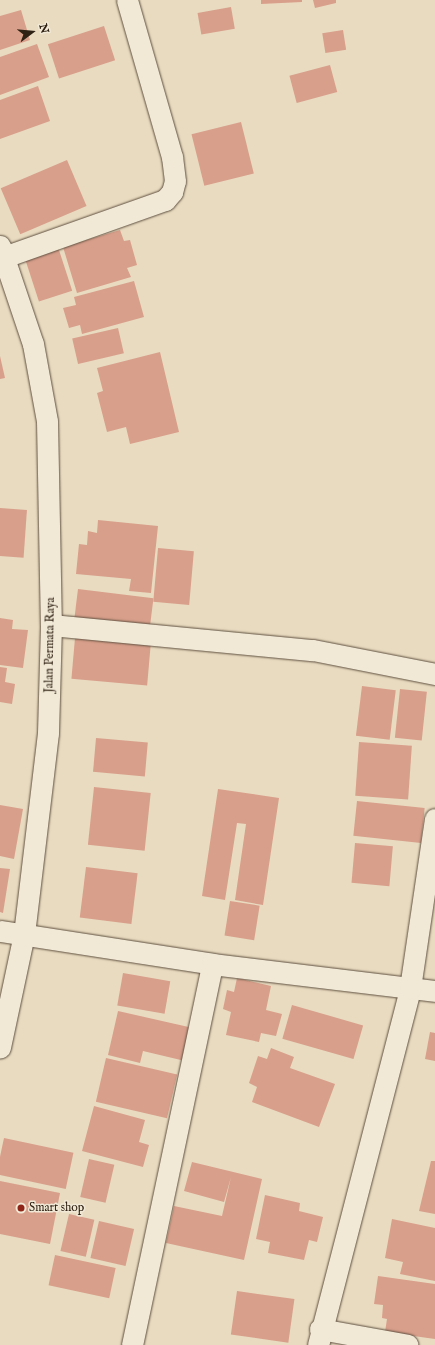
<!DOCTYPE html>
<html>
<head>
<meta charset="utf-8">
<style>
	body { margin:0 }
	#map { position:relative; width:435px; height:1345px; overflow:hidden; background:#e9dbc0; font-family:"IM FELL English",serif }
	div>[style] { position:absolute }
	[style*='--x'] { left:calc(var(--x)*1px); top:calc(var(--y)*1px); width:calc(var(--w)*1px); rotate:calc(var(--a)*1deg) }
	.building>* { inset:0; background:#d89f8b; transform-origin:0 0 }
	.roads { filter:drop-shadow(0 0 1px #5e503f) drop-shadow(0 0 1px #5e503f) }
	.street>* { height:21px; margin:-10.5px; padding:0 10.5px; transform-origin:10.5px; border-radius:10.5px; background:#f1e8d6 }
	.dots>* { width:11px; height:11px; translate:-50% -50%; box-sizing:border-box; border:2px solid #f1e8d6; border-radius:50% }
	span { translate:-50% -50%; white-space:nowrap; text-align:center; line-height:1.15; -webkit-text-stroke:3px #f1e8d6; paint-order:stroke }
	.street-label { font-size:12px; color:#2f2214 }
	.poi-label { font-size:12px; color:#2f2214 }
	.left { translate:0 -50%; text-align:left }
	.north { position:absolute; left:12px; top:12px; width:40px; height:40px; -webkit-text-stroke:3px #f1e8d6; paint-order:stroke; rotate:74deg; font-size:11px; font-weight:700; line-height:16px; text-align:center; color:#2f2214 }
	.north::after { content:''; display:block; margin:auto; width:14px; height:18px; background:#2f2214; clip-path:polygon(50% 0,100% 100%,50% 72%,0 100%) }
</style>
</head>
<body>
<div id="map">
	<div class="building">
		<i style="clip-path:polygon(261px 0,302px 0,302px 2px,261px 4px)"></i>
		<i style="clip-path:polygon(313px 0,336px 0,336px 3px,315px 8px)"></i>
		<i style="left:231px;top:7px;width:22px;height:34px;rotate:80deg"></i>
		<i style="clip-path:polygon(21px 10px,30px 40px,0 50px,0 16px)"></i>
		<i style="left:104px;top:26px;width:36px;height:59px;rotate:72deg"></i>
		<i style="left:343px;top:30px;width:20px;height:21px;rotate:81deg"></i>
		<i style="clip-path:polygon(37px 44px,49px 77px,0 95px,0 57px)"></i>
		<i style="left:330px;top:65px;width:28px;height:42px;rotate:75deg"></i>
		<i style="clip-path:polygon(38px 86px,50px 121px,0 139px,0 100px)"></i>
		<i style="left:241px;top:122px;width:53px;height:51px;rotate:76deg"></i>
		<i style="left:67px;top:160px;width:50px;height:72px;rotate:67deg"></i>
		<i style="clip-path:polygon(120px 230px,124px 241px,130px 240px,137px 265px,127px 268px,131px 277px,77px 293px,63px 247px)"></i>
		<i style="left:58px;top:247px;width:46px;height:35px;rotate:72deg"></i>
		<i style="clip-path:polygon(134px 281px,144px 317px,82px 334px,80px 325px,69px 328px,63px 308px,76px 305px,74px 297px)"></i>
		<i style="left:118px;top:328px;width:26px;height:47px;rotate:77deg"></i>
		<i style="clip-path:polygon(160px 352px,179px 432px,130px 444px,126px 427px,107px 432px,97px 393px,103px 391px,97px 368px)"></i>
		<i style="clip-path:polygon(0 356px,5px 378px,0 379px)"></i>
		<i style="left:0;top:508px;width:27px;height:48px;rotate:4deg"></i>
		<i style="clip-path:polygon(98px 520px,158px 526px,151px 593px,129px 591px,131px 579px,76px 574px,79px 544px,87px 545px,88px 531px,97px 533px)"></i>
		<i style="left:158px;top:548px;width:36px;height:54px;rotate:5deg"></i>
		<i style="left:78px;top:589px;width:76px;height:29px;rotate:7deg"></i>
		<i style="clip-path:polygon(0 618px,13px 620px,12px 629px,28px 630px,23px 668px,0 665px)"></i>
		<i style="left:75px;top:638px;width:76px;height:41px;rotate:5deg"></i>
		<i style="clip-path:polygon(0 667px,7px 668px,5px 682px,15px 684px,12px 704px,0 702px)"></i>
		<i style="left:362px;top:686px;width:34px;height:50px;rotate:7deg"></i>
		<i style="left:400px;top:689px;width:27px;height:49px;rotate:6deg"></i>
		<i style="left:96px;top:738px;width:52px;height:34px;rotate:5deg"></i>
		<i style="left:359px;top:742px;width:53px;height:54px;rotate:4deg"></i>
		<i style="left:94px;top:787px;width:57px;height:58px;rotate:6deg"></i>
		<i style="clip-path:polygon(218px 789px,279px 798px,263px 905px,235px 900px,246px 824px,237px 823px,225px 900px,202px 896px)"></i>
		<i style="left:357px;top:801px;width:68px;height:35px;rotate:6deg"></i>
		<i style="clip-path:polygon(0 805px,23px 809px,14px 859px,0 856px)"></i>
		<i style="left:355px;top:843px;width:38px;height:40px;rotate:5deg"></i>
		<i style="left:86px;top:867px;width:52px;height:51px;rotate:7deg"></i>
		<i style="clip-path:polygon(0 868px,10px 869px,3px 913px,0 912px)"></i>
		<i style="left:230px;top:901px;width:30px;height:35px;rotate:9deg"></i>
		<i style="left:123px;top:973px;width:48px;height:33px;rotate:10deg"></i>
		<i style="clip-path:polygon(237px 978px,271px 986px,266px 1010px,282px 1014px,276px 1036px,261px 1033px,259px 1042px,226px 1035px,231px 1012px,223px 1009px,227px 990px,234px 992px)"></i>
		<i style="left:292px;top:1005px;width:74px;height:35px;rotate:16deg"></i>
		<i style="clip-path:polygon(118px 1011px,193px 1028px,185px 1061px,143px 1051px,140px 1063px,108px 1055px)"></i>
		<i style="clip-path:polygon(430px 1032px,435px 1033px,435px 1061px,425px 1059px)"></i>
		<i style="clip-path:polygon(271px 1048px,294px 1057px,290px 1068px,335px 1084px,319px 1127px,252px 1102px,257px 1087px,249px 1083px,258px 1056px,267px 1059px)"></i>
		<i style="left:106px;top:1058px;width:73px;height:45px;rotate:13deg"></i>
		<i style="clip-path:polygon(94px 1106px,145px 1120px,139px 1142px,149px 1145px,143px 1167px,82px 1151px)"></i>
		<i style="left:4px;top:1138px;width:71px;height:37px;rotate:12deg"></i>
		<i style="left:89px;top:1159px;width:26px;height:39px;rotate:13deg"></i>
		<i style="clip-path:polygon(431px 1161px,435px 1161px,435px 1214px,419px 1211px)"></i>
		<i style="clip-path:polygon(192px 1162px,262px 1179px,244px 1260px,166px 1243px,174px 1206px,222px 1216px,231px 1177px,224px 1202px,184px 1191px)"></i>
		<i style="clip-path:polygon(0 1181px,60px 1193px,50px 1244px,0 1234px)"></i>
		<i style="clip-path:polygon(265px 1195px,300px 1203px,299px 1211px,323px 1217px,317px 1242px,309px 1240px,304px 1260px,268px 1253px,270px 1242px,256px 1239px)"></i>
		<i style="left:69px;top:1214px;width:26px;height:38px;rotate:13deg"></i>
		<i style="clip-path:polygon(392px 1219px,435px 1228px,435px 1281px,400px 1274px,403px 1262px,385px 1258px)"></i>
		<i style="left:99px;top:1221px;width:36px;height:38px;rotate:13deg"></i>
		<i style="left:55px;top:1255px;width:62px;height:31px;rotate:12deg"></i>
		<i style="clip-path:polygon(378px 1276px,435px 1284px,435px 1339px,385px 1332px,387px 1319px,382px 1318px,383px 1305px,374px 1304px)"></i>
		<i style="left:237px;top:1291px;width:58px;height:44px;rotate:8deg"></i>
	</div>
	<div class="roads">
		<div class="street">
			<i style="--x:0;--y:246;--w:103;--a:71.4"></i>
			<i style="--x:33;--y:344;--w:78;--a:79.7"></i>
			<i style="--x:47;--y:421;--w:204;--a:88.9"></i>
			<i style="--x:51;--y:625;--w:108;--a:91.6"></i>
			<i style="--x:48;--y:733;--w:202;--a:96.8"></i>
			<i style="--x:24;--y:934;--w:116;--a:102"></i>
			<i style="--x:4;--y:257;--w:171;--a:-19.5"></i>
			<i style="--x:165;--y:200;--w:11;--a:-49"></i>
			<i style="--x:172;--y:192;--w:11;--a:-75"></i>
			<i style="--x:175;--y:181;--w:24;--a:-97"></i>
			<i style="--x:172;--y:157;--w:163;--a:-106"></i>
			<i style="--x:51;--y:625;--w:263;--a:5.5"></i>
			<i style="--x:313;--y:650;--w:124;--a:11.1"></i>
			<i style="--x:0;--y:931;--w:215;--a:8.8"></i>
			<i style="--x:212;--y:964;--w:225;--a:6.9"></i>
			<i style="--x:320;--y:1329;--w:89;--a:10.3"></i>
			<i style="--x:132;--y:1345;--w:389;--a:-78.1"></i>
			<i style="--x:318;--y:1345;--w:369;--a:-75.5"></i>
			<i style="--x:410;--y:988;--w:171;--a:-81.6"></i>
		</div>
	</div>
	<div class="dots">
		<i style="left:21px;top:1208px;background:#8f2418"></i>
	</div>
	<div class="street-label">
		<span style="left:50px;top:645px;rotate:-89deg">Jalan Permata Raya</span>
	</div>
	<div class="poi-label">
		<span class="left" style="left:29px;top:1208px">Smart shop</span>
	</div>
	<div class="north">N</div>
</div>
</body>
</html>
